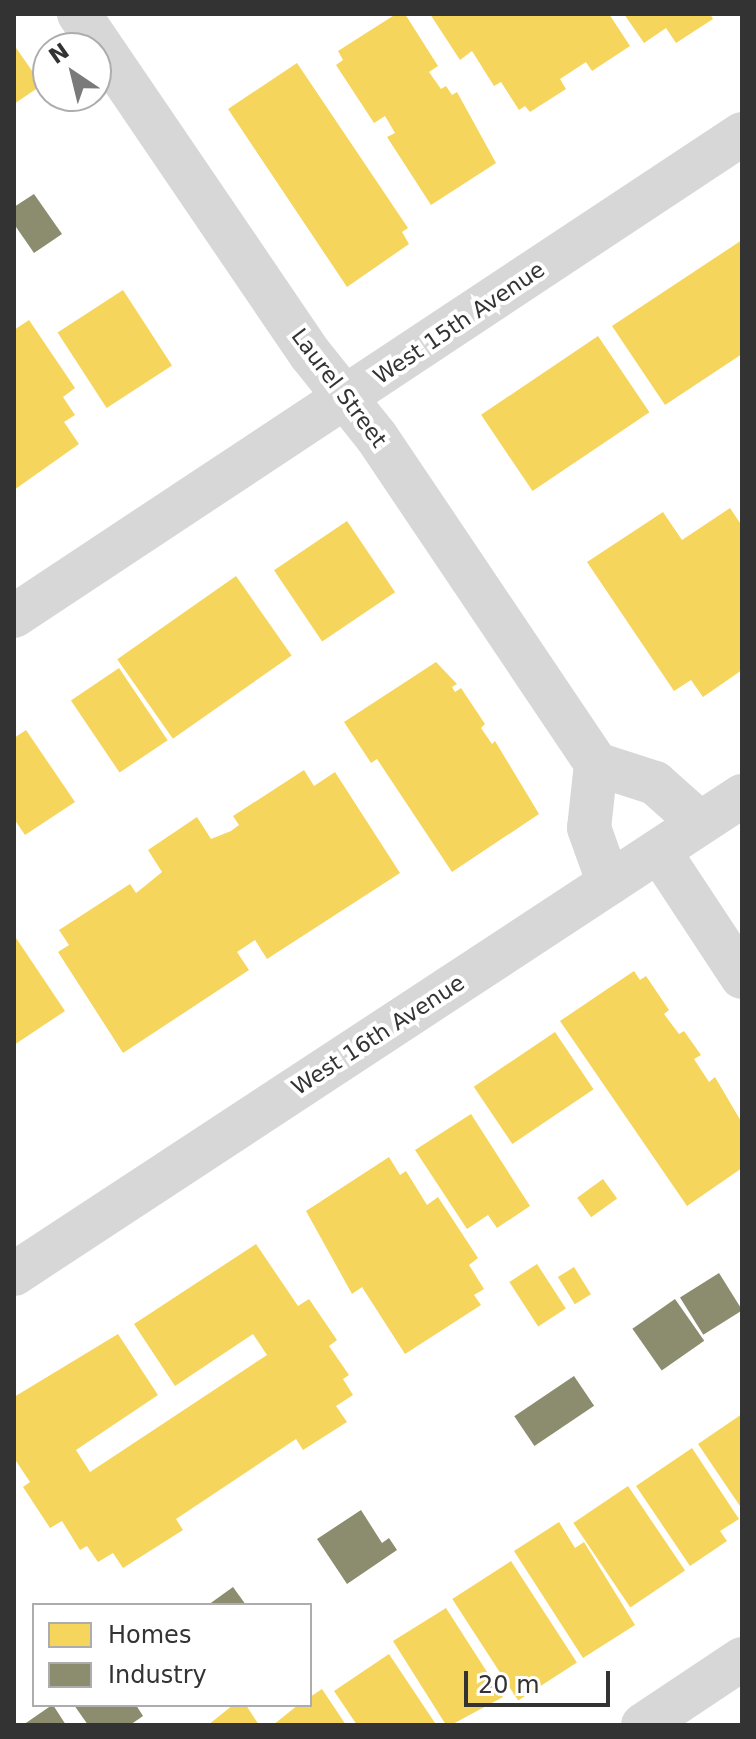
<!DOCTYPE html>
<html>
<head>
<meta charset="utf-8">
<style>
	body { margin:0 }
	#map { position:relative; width:756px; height:1739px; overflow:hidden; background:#fff; font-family:"DejaVu Sans",sans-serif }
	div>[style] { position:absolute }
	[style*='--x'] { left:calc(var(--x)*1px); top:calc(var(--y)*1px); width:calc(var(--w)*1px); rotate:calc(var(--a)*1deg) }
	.homes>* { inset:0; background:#f6d55c; transform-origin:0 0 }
	.industry>* { inset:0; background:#8c8c6e; transform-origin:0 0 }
	.minor>* { height:44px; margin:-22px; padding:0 22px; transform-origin:22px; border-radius:22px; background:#d7d7d7 }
	.tertiary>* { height:44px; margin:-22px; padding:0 22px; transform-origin:22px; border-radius:22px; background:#d7d7d7 }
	span { translate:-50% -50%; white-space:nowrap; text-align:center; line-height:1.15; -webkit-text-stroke:8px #fff; paint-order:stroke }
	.street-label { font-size:22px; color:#333 }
	.frame { position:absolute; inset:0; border:16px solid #333; pointer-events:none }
	.legend { position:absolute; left:32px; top:1603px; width:280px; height:104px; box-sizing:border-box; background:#fff; border:2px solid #adadad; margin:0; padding:10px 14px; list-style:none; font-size:24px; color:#333 }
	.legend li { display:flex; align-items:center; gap:16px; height:40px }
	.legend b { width:40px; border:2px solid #adadad }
	.north { position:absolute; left:32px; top:32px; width:80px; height:80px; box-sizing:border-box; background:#fff; border:2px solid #adadad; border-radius:50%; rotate:325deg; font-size:22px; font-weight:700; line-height:32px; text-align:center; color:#333 }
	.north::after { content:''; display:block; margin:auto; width:28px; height:36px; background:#7a7a7a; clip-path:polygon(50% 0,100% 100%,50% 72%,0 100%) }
	.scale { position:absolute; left:464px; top:1671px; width:146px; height:36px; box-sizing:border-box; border:4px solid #333; border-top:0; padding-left:10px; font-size:24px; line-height:28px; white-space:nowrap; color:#333; -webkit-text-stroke:6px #fff; paint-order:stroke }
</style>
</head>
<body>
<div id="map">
	<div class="homes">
		<i style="clip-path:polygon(396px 14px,405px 14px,438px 66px,429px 72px,441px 89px,446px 86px,452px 95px,457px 92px,496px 163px,431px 205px,387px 137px,395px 133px,385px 116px,374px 123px,336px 65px,343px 60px,338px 51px)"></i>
		<i style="clip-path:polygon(430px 14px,609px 14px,630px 46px,592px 71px,586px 62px,560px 79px,566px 89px,530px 112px,525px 106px,519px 110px,501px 82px,494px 86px,472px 51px,460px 60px)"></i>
		<i style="clip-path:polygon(624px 14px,710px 14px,713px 19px,676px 43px,666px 28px,644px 43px)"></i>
		<i style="clip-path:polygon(14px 45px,42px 85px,14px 104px)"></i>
		<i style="clip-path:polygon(297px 63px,408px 228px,402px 232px,409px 244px,347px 287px,228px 109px)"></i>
		<i style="clip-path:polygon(742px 240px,742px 354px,665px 405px,612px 326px)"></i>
		<i style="left:123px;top:290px;width:90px;height:78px;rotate:57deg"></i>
		<i style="clip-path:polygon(29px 320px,75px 388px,63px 397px,75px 415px,64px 422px,79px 444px,14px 490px,14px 330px)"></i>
		<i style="left:598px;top:336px;width:92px;height:141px;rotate:56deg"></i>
		<i style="clip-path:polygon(730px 508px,742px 526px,742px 670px,703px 697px,691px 680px,674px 691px,587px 562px,663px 512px,682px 540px)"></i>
		<i style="left:347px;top:521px;width:86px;height:88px;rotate:56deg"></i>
		<i style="left:236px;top:576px;width:97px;height:145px;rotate:55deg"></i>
		<i style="clip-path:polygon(436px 662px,457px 684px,452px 687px,455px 692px,461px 688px,485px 724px,481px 728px,492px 744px,495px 741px,539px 814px,452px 872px,377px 759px,371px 763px,344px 722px)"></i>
		<i style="left:119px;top:668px;width:87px;height:58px;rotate:56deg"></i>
		<i style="clip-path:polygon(26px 730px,75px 802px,25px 835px,14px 819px,14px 738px)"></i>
		<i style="clip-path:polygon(304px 770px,314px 786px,335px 772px,400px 873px,267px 959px,255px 940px,237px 952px,249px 970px,123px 1053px,58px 952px,69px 945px,59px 930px,130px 884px,136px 893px,145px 886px,162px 872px,148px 850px,197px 817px,211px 839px,231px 831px,239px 825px,233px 816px)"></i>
		<i style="clip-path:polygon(14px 935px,65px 1011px,14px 1045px)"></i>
		<i style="clip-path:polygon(634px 971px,640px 980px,646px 976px,669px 1010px,664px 1014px,679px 1034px,684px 1031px,701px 1055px,694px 1059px,709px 1082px,715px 1077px,742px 1123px,742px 1168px,687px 1206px,560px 1021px)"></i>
		<i style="left:555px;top:1032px;width:69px;height:98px;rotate:56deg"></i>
		<i style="clip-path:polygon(471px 1114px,530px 1206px,497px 1228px,488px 1215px,467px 1229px,415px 1150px)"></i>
		<i style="clip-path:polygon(389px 1157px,400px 1175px,406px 1171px,427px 1205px,438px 1197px,478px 1258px,469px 1265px,484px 1289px,474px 1295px,481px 1305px,405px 1354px,362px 1287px,352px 1294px,306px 1211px)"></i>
		<i style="left:603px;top:1179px;width:24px;height:32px;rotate:54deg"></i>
		<i style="clip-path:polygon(256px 1244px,298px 1306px,309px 1299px,337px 1340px,329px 1346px,349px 1375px,343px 1379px,353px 1395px,336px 1406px,347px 1422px,303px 1450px,296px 1439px,176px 1519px,183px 1530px,123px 1568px,113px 1553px,98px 1562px,87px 1546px,80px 1550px,62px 1521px,50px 1528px,23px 1487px,30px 1482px,14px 1458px,14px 1397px,118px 1334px,158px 1395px,76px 1450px,90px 1472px,267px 1355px,253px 1334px,175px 1386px,134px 1324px)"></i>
		<i style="left:537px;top:1264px;width:53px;height:33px;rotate:57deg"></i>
		<i style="left:574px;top:1267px;width:32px;height:19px;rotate:58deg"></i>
		<i style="clip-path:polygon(742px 1414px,742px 1509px,698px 1444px)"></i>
		<i style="clip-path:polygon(692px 1448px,739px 1519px,720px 1531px,727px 1541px,690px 1566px,636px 1486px)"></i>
		<i style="left:628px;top:1486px;width:102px;height:66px;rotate:56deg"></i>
		<i style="clip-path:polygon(559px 1522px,575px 1548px,584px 1542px,635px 1625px,583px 1658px,514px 1551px)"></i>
		<i style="left:511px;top:1561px;width:121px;height:70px;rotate:57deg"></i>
		<i style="clip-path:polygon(446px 1608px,503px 1697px,451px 1725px,446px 1725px,393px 1641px)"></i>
		<i style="clip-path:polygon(389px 1654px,435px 1723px,432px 1725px,357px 1725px,334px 1691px)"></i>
		<i style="clip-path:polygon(322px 1689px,346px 1725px,273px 1725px,298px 1705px,310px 1705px,310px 1697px)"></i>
		<i style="clip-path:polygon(233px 1705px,246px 1705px,259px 1725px,208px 1725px)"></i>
	</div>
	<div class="industry">
		<i style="clip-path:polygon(34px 194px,62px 234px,34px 253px,14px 224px,14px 207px)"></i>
		<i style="left:719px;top:1273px;width:44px;height:46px;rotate:58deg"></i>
		<i style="left:675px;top:1299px;width:51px;height:52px;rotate:55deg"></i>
		<i style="left:574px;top:1376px;width:36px;height:72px;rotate:56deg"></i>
		<i style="clip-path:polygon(361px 1510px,382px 1543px,389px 1538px,397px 1550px,347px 1584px,317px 1539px)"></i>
		<i style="clip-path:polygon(233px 1587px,246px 1605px,208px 1605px)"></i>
		<i style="clip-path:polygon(53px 1705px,66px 1725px,23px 1725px,52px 1705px)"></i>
		<i style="clip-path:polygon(74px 1705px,136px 1705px,143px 1716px,130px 1725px,88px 1725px)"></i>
	</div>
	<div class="minor">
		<i style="--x:79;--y:14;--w:412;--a:55.8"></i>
		<i style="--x:311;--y:355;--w:104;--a:51.3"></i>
		<i style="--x:376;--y:436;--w:395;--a:56.1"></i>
		<i style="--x:596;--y:764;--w:64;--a:96.2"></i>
		<i style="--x:589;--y:828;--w:59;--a:70.3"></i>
		<i style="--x:14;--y:616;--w:873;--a:-33.51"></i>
		<i style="--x:596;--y:764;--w:62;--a:17.9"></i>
		<i style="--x:655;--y:783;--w:60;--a:41.6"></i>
		<i style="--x:659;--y:851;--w:151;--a:56.6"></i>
		<i style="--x:643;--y:1725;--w:119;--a:-33.7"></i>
	</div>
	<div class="tertiary">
		<i style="--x:14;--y:1274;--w:871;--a:-33.29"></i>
	</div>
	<div class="street-label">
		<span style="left:459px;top:323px;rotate:-34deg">West 15th Avenue</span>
		<span style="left:339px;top:388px;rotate:53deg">Laurel Street</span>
		<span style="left:378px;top:1035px;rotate:-33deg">West 16th Avenue</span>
	</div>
	<div class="frame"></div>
	<ul class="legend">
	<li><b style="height:22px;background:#f6d55c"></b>Homes</li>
	<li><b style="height:22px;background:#8c8c6e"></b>Industry</li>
	</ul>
	<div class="north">N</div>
	<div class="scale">20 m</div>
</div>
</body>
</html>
